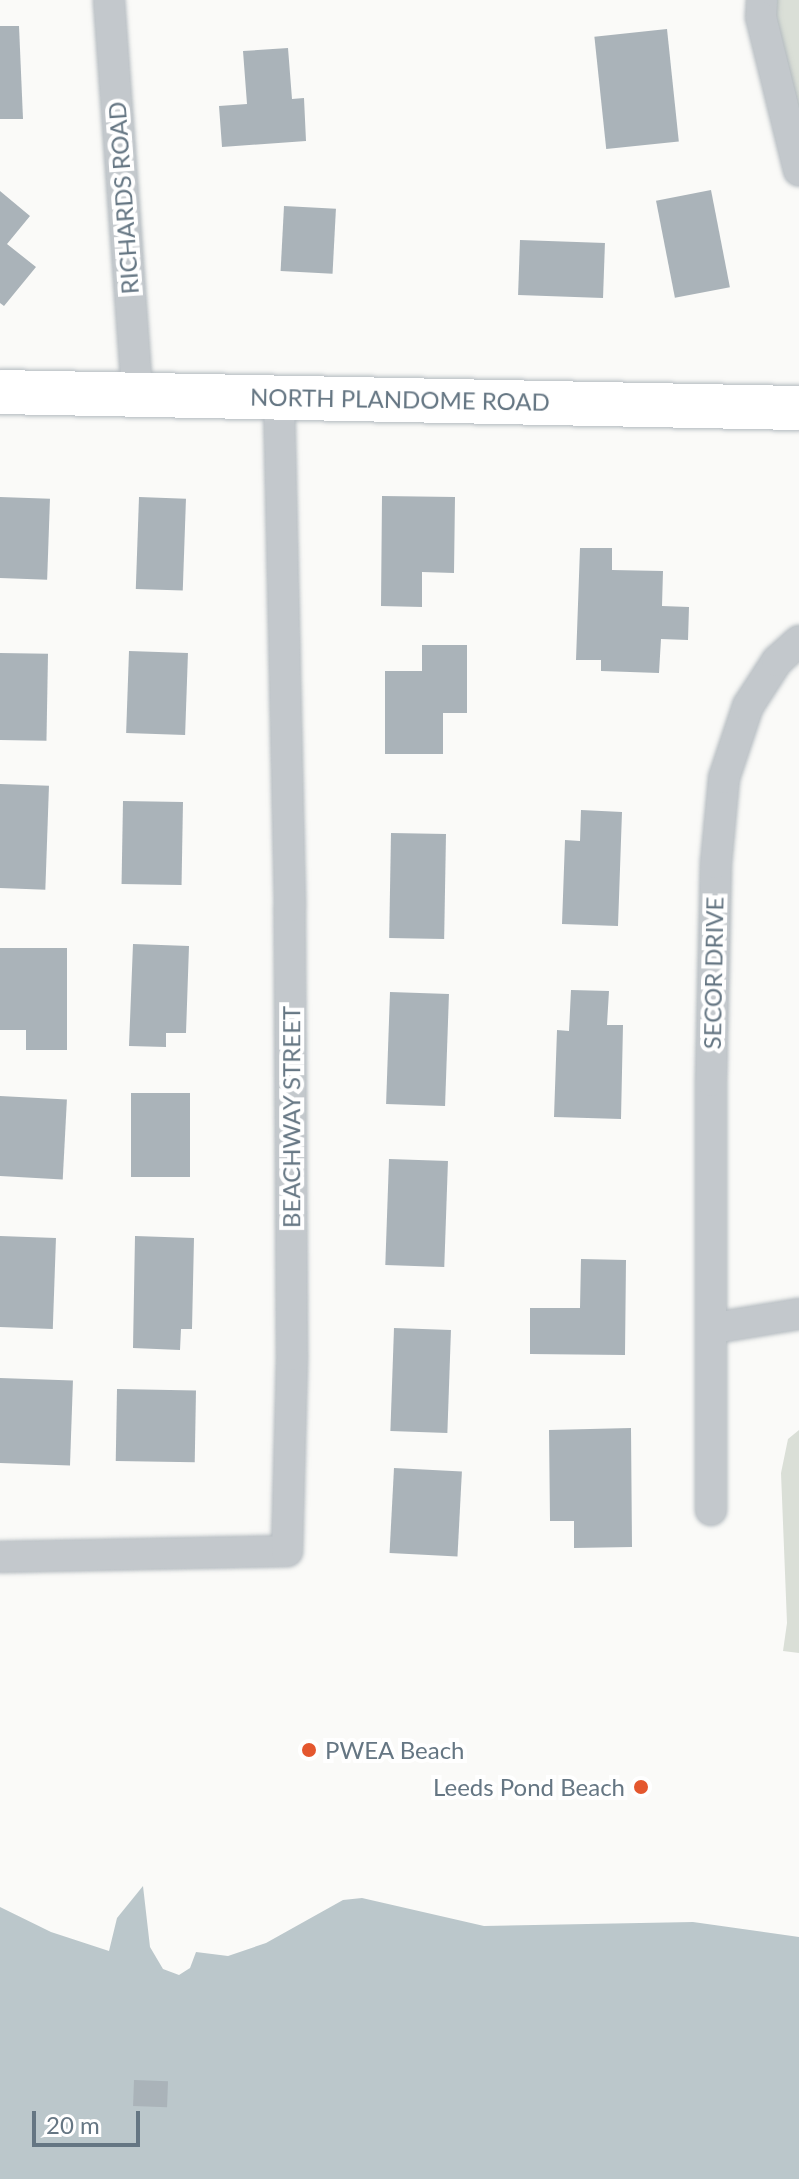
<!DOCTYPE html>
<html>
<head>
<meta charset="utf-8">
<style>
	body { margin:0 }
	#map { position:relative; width:799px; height:2179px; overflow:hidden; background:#fafaf8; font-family:Lato,sans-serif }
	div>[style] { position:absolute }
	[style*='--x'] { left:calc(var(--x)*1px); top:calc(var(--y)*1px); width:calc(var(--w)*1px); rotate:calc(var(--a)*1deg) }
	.green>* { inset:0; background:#dadfd7 }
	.water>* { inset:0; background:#bbc7cb }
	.building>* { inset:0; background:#aab3b9; transform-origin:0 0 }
	.roads { filter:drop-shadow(0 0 2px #b3babf) drop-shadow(0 0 2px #b3babf) }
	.street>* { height:30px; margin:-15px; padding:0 15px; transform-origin:15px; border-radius:15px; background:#c3c8cc }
	.secondary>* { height:44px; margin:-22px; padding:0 22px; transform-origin:22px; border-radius:22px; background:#fff }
	.dots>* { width:22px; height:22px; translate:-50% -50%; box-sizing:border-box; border:4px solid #fff; border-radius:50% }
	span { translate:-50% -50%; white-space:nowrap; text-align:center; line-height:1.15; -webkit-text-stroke:8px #fff; paint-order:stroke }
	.street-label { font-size:24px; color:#657683 }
	.poi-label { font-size:24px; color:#657683 }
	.left { translate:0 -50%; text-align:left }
	.right { translate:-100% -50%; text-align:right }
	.scale { position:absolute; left:32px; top:2111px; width:108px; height:36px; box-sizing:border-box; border:4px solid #657683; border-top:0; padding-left:10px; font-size:24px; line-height:28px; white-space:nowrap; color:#657683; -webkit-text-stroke:6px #fff; paint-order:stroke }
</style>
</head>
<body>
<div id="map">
	<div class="green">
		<i style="clip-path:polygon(775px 0,799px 0,799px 120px,774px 21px)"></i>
		<i style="clip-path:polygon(799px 1430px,799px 1653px,783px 1651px,787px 1623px,781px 1473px,788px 1439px)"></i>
	</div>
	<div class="water">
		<i style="clip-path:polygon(143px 1886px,150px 1947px,163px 1969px,179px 1975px,190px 1968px,196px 1952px,228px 1956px,266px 1943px,343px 1900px,362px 1898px,484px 1926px,693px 1922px,799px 1937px,799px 2179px,0 2179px,0 1907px,51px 1932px,109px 1951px,117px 1918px)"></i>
	</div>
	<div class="building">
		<i style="clip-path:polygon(0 26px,19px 26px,23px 119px,0 119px)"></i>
		<i style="left:667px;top:29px;width:113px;height:73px;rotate:84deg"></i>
		<i style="clip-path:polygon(288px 48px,292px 99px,304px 98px,306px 141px,222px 147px,219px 106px,247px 104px,243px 51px)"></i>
		<i style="left:711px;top:190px;width:99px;height:56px;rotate:79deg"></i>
		<i style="clip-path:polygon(0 191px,30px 216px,7px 244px,36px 267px,4px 306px,0 303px)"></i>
		<i style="left:284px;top:206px;width:52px;height:65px;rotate:3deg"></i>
		<i style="left:520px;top:240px;width:85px;height:55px;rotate:2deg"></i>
		<i style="clip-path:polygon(382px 496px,455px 497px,454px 573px,422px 572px,422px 607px,381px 606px)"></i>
		<i style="left:0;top:497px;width:50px;height:81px;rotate:2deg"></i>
		<i style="left:139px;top:497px;width:47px;height:92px;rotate:2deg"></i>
		<i style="clip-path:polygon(580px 548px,612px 548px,612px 570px,663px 571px,662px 606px,689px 607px,688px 640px,661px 639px,659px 673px,601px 671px,601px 660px,576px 660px)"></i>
		<i style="clip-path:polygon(422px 645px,467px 645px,467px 713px,443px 713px,443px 754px,385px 754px,385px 671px,422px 671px)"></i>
		<i style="left:129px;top:651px;width:59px;height:82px;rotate:2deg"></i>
		<i style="left:0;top:653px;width:48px;height:87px;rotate:1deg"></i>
		<i style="left:0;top:784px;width:49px;height:104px;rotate:2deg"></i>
		<i style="left:123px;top:801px;width:60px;height:83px;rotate:1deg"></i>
		<i style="clip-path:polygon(581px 810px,622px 812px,618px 926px,562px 924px,565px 840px,580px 841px)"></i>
		<i style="left:391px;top:833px;width:55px;height:105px;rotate:1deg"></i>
		<i style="clip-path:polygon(133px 944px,189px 946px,186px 1033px,166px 1033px,166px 1047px,129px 1046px)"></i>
		<i style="clip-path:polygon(0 948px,67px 948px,67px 1050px,26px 1050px,26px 1030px,0 1030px)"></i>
		<i style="clip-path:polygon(571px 990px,609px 991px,607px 1025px,623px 1025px,621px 1119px,554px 1117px,557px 1030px,569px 1031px)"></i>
		<i style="left:390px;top:992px;width:59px;height:112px;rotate:2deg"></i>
		<i style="left:131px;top:1093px;width:59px;height:84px"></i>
		<i style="left:0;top:1096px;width:67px;height:80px;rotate:3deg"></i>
		<i style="left:389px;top:1159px;width:59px;height:106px;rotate:2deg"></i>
		<i style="left:0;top:1236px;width:56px;height:91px;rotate:2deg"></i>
		<i style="clip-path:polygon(135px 1236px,194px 1238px,192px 1329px,181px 1329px,180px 1350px,133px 1348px)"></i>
		<i style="clip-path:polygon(581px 1259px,626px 1260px,625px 1355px,530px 1354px,530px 1308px,580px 1308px)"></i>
		<i style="left:394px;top:1328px;width:57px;height:103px;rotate:2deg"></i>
		<i style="left:0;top:1378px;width:73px;height:85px;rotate:2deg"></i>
		<i style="left:117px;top:1389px;width:79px;height:72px;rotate:1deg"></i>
		<i style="clip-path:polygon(631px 1428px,632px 1547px,574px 1548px,574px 1521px,550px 1521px,549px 1430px)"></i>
		<i style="left:394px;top:1468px;width:68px;height:85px;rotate:3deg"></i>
		<i style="left:134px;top:2080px;width:34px;height:26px;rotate:2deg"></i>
	</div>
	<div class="roads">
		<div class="street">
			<i style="--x:109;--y:0;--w:396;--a:85.9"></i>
			<i style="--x:762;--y:0;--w:17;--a:93"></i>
			<i style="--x:761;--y:17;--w:158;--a:76.1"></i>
			<i style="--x:714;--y:1328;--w:86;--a:-9.4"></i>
			<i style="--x:711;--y:1510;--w:429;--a:-90"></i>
			<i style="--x:711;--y:1081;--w:218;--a:-88.7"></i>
			<i style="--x:716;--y:863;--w:85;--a:-84.6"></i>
			<i style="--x:724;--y:778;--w:76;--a:-71.6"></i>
			<i style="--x:748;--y:706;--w:54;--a:-57.2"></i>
			<i style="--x:777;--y:661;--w:30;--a:-42"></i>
			<i style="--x:0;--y:1557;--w:287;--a:-1.2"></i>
			<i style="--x:287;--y:1551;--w:196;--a:-88.5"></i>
			<i style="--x:292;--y:1355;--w:449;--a:-90.3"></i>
			<i style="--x:290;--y:906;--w:509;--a:-91.24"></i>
		</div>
		<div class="secondary">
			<i style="--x:0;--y:392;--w:799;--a:1.15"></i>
		</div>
	</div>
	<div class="dots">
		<i style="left:309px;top:1750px;background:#e4572e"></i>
		<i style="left:641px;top:1787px;background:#e4572e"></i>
	</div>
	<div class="street-label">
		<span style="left:123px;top:198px;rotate:-94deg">RICHARDS ROAD</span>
		<span style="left:400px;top:399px;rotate:1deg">NORTH PLANDOME ROAD</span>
		<span style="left:713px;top:973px;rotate:-89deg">SECOR DRIVE</span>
		<span style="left:291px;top:1117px;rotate:-90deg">BEACHWAY STREET</span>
	</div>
	<div class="poi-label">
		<span class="left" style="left:325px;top:1750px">PWEA Beach</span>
		<span class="right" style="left:625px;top:1787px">Leeds Pond Beach</span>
	</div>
	<div class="scale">20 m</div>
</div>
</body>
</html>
